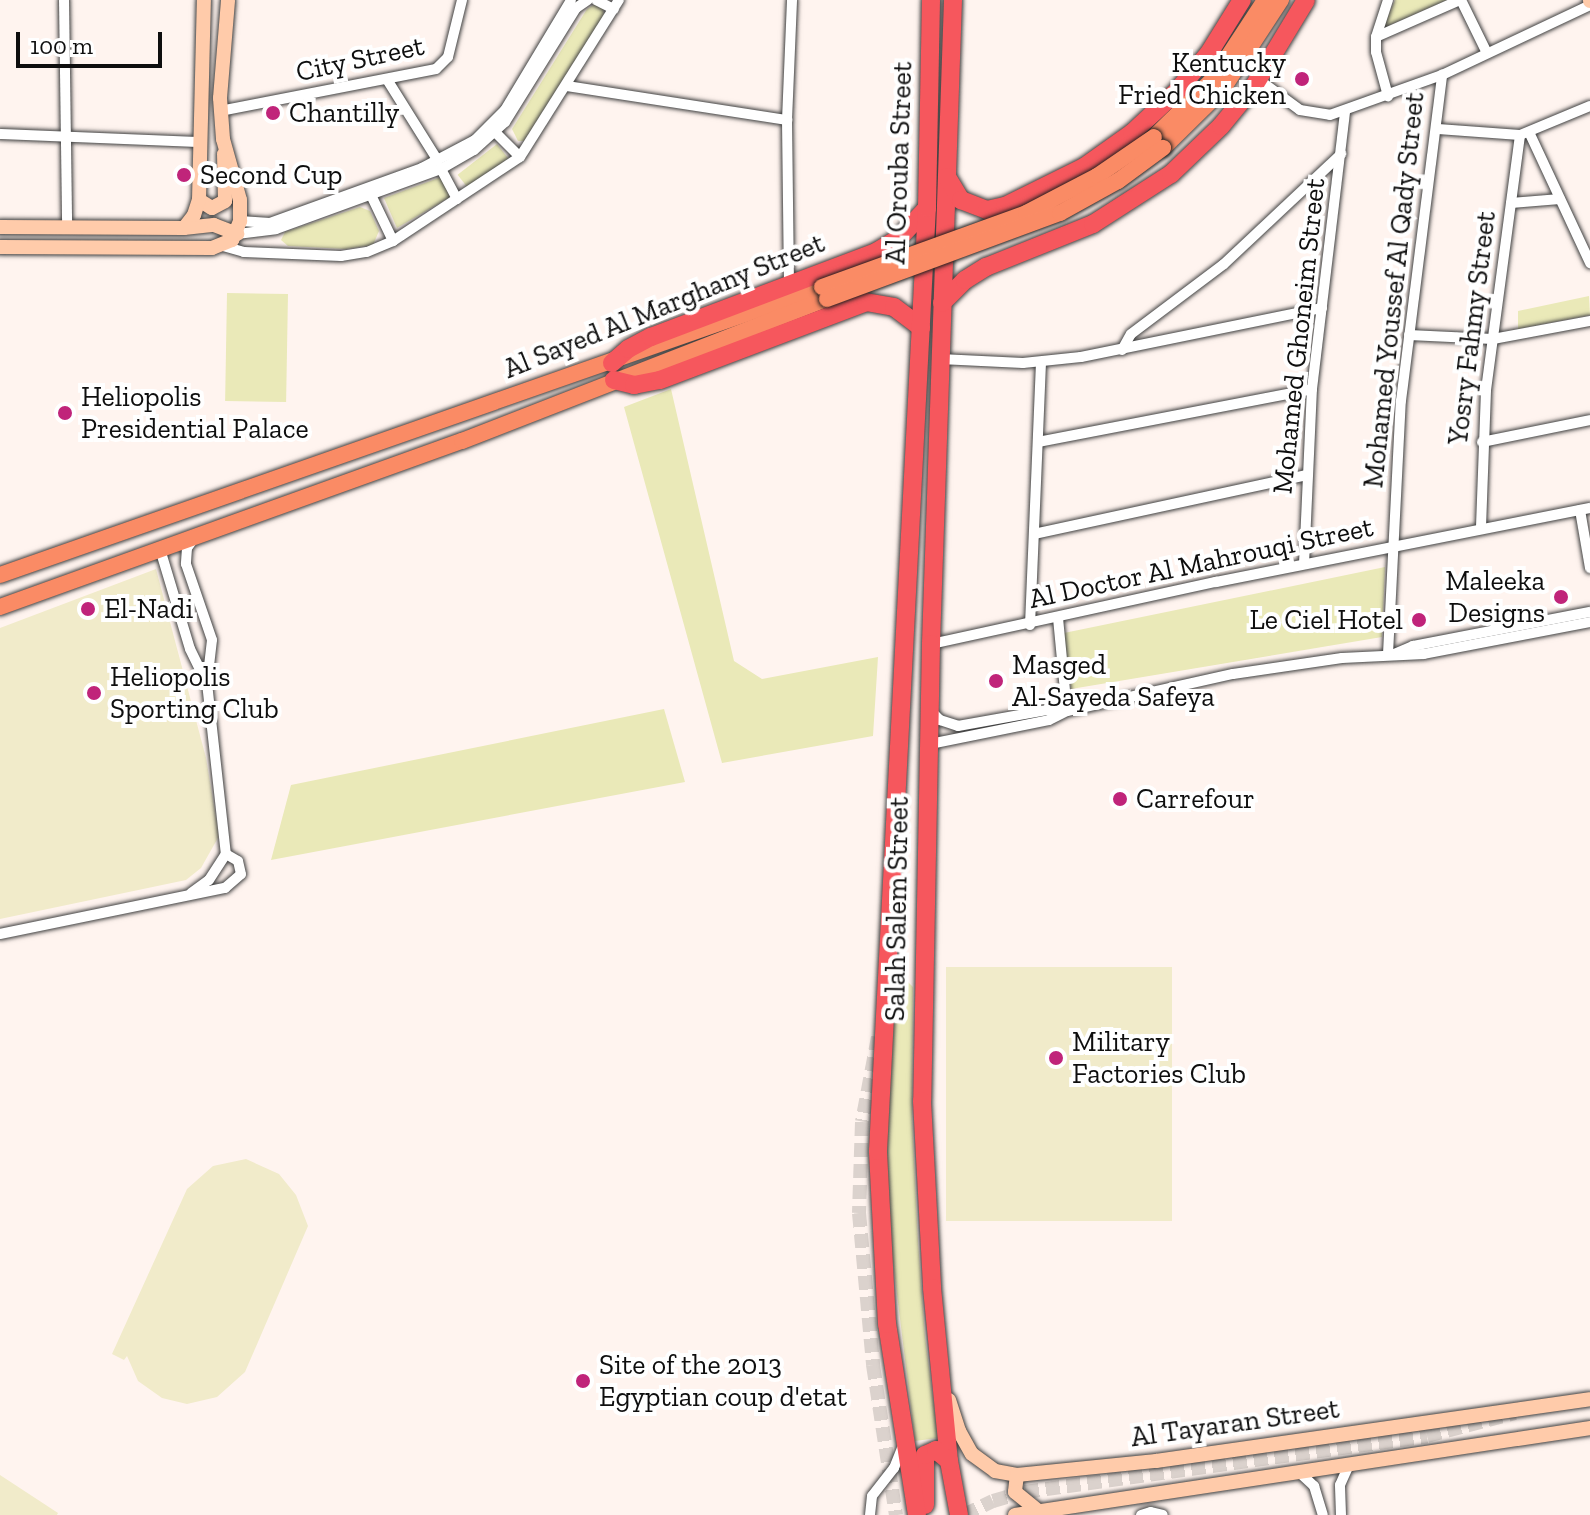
<!DOCTYPE html>
<html>
<head>
<meta charset="utf-8">
<style>
	body { margin:0 }
	#map { position:relative; width:1590px; height:1515px; overflow:hidden; background:#fff4ef; font-family:"Zilla Slab",serif }
	div>[style] { position:absolute }
	[style*='--x'] { left:calc(var(--x)*1px); top:calc(var(--y)*1px); width:calc(var(--w)*1px); rotate:calc(var(--a)*1deg) }
	.green>* { inset:0; background:#eae9b8; transform-origin:0 0 }
	.pitch>* { inset:0; background:#f1ebca; transform-origin:0 0 }
	.secondary-tunnel>* { height:14px; margin-top:-7px; transform-origin:0; background:repeating-linear-gradient(90deg,#dbd2cd 0 14px,transparent 0 21px) }
	.roads { filter:drop-shadow(0 0 2px #414141) drop-shadow(0 0 2px #414141) }
	.street>* { height:10px; margin:-5px; padding:0 5px; transform-origin:5px; border-radius:5px; background:#fff }
	.secondary>* { height:14px; margin:-7px; padding:0 7px; transform-origin:7px; border-radius:7px; background:#ffcbaa }
	.primary>* { height:16px; margin:-8px; padding:0 8px; transform-origin:8px; border-radius:8px; background:#fa8b65 }
	.highway>* { height:18px; margin:-9px; padding:0 9px; transform-origin:9px; border-radius:9px; background:#f6575d }
	.bridges { filter:drop-shadow(0 0 2px #1f1f1f) drop-shadow(0 0 2px #1f1f1f) }
	.primary-bridge>* { height:16px; margin:-8px; padding:0 8px; transform-origin:8px; border-radius:8px; background:#fa8b65 }
	.dots>* { width:22px; height:22px; translate:-50% -50%; box-sizing:border-box; border:4px solid #fff; border-radius:50% }
	span { translate:-50% -50%; white-space:nowrap; text-align:center; line-height:1.15; -webkit-text-stroke:8px #fff; paint-order:stroke }
	.street-label { font-size:28px; color:#0e0e0e }
	.poi-label { font-size:28px; color:#0e0e0e }
	.right { translate:-100% -50%; text-align:right }
	.left { translate:0 -50%; text-align:left }
	.scale { position:absolute; left:16px; top:32px; width:146px; height:36px; box-sizing:border-box; border:4px solid #0e0e0e; border-top:0; padding-left:10px; font-size:24px; line-height:28px; white-space:nowrap; color:#0e0e0e; -webkit-text-stroke:6px #fff; paint-order:stroke }
</style>
</head>
<body>
<div id="map">
	<div class="green">
		<i style="clip-path:polygon(1395px 0,1447px 0,1383px 28px)"></i>
		<i style="clip-path:polygon(595px 4px,603px 9px,604px 15px,524px 141px,518px 141px,512px 129px,587px 9px)"></i>
		<i style="left:497px;top:144px;width:18px;height:50px;rotate:52deg"></i>
		<i style="clip-path:polygon(441px 177px,450px 197px,397px 228px,384px 198px)"></i>
		<i style="clip-path:polygon(360px 207px,370px 211px,379px 231px,373px 245px,345px 249px,288px 246px,281px 240px,285px 232px)"></i>
		<i style="left:227px;top:293px;width:61px;height:108px;rotate:1deg"></i>
		<i style="clip-path:polygon(1589px 296px,1590px 315px,1518px 329px,1518px 311px)"></i>
		<i style="clip-path:polygon(671px 389px,734px 661px,762px 679px,878px 657px,873px 736px,722px 763px,624px 407px)"></i>
		<i style="clip-path:polygon(1385px 567px,1382px 637px,1071px 689px,1064px 633px)"></i>
		<i style="clip-path:polygon(664px 709px,685px 782px,271px 860px,291px 785px)"></i>
		<i style="clip-path:polygon(905px 979px,913px 987px,912px 1118px,918px 1241px,925px 1336px,938px 1438px,915px 1441px,889px 1229px,885px 1119px,895px 987px)"></i>
	</div>
	<div class="pitch">
		<i style="clip-path:polygon(156px 569px,206px 758px,219px 836px,201px 868px,186px 880px,0 919px,0 628px)"></i>
		<i style="left:946px;top:967px;width:226px;height:254px"></i>
		<i style="clip-path:polygon(246px 1159px,279px 1174px,296px 1195px,308px 1226px,245px 1372px,217px 1397px,187px 1404px,162px 1398px,138px 1381px,127px 1356px,124px 1360px,112px 1354px,187px 1189px,213px 1166px)"></i>
		<i style="clip-path:polygon(0 1475px,58px 1513px,57px 1515px,0 1515px)"></i>
	</div>
	<div class="secondary-tunnel">
		<i style="--x:878;--y:1037;--w:86;--a:100.7"></i>
		<i style="--x:862;--y:1122;--w:91;--a:91.9"></i>
		<i style="--x:859;--y:1213;--w:153;--a:84.7"></i>
		<i style="--x:873;--y:1365;--w:152;--a:81.3"></i>
		<i style="--x:964;--y:1515;--w:32;--a:-26"></i>
		<i style="--x:993;--y:1501;--w:33;--a:-16"></i>
		<i style="--x:1025;--y:1492;--w:406;--a:-7.9"></i>
		<i style="--x:1427;--y:1436;--w:91;--a:-14.6"></i>
	</div>
	<div class="roads">
		<div class="street">
			<i style="--x:64;--y:0;--w:227;--a:89.2"></i>
			<i style="--x:596;--y:0;--w:20;--a:27"></i>
			<i style="--x:1388;--y:0;--w:39;--a:108"></i>
			<i style="--x:1376;--y:37;--w:15;--a:90"></i>
			<i style="--x:1376;--y:52;--w:46;--a:74.7"></i>
			<i style="--x:1461;--y:0;--w:59;--a:63.9"></i>
			<i style="--x:1376;--y:37;--w:92;--a:-23.8"></i>
			<i style="--x:1258;--y:79;--w:52;--a:36.4"></i>
			<i style="--x:1300;--y:110;--w:30;--a:9"></i>
			<i style="--x:1330;--y:115;--w:119;--a:-19.7"></i>
			<i style="--x:1442;--y:75;--w:164;--a:-25.3"></i>
			<i style="--x:388;--y:81;--w:94;--a:58"></i>
			<i style="--x:567;--y:86;--w:223;--a:8.8"></i>
			<i style="--x:220;--y:111;--w:220;--a:-11"></i>
			<i style="--x:436;--y:69;--w:17;--a:-45"></i>
			<i style="--x:448;--y:57;--w:59;--a:-76.2"></i>
			<i style="--x:1438;--y:129;--w:82;--a:4.2"></i>
			<i style="--x:1520;--y:135;--w:76;--a:-22.5"></i>
			<i style="--x:495;--y:132;--w:35;--a:45"></i>
			<i style="--x:1529;--y:132;--w:145;--a:65"></i>
			<i style="--x:0;--y:134;--w:199;--a:2.3"></i>
			<i style="--x:441;--y:169;--w:34;--a:62"></i>
			<i style="--x:371;--y:195;--w:51;--a:64.4"></i>
			<i style="--x:1511;--y:203;--w:49;--a:-4.7"></i>
			<i style="--x:240;--y:221;--w:30;--a:4"></i>
			<i style="--x:270;--y:223;--w:162;--a:-19.9"></i>
			<i style="--x:422;--y:168;--w:60;--a:-27.8"></i>
			<i style="--x:475;--y:140;--w:42;--a:-45"></i>
			<i style="--x:505;--y:110;--w:128;--a:-59"></i>
			<i style="--x:237;--y:234;--w:39;--a:-7"></i>
			<i style="--x:276;--y:229;--w:176;--a:-20"></i>
			<i style="--x:441;--y:169;--w:38;--a:-30"></i>
			<i style="--x:474;--y:150;--w:42;--a:-42.1"></i>
			<i style="--x:505;--y:122;--w:134;--a:-58.1"></i>
			<i style="--x:576;--y:8;--w:14;--a:-34"></i>
			<i style="--x:223;--y:246;--w:22;--a:16"></i>
			<i style="--x:244;--y:252;--w:97;--a:2.4"></i>
			<i style="--x:341;--y:256;--w:26;--a:-9"></i>
			<i style="--x:367;--y:252;--w:28;--a:-23"></i>
			<i style="--x:393;--y:241;--w:152;--a:-33.5"></i>
			<i style="--x:520;--y:157;--w:186;--a:-57.8"></i>
			<i style="--x:789;--y:284;--w:164;--a:-90.7"></i>
			<i style="--x:787;--y:120;--w:120;--a:-87.6"></i>
			<i style="--x:1409;--y:335;--w:84;--a:2.7"></i>
			<i style="--x:1493;--y:339;--w:99;--a:-10.5"></i>
			<i style="--x:1122;--y:350;--w:18;--a:-61"></i>
			<i style="--x:1131;--y:334;--w:116;--a:-37"></i>
			<i style="--x:1224;--y:264;--w:161;--a:-43.2"></i>
			<i style="--x:940;--y:359;--w:83;--a:2.8"></i>
			<i style="--x:1023;--y:363;--w:58;--a:-5.9"></i>
			<i style="--x:1081;--y:357;--w:246;--a:-11.5"></i>
			<i style="--x:1038;--y:442;--w:279;--a:-10.9"></i>
			<i style="--x:1482;--y:442;--w:110;--a:-11.5"></i>
			<i style="--x:1580;--y:510;--w:59;--a:80.2"></i>
			<i style="--x:1481;--y:527;--w:137;--a:-87.9"></i>
			<i style="--x:1486;--y:390;--w:257;--a:-82.4"></i>
			<i style="--x:1034;--y:534;--w:278;--a:-12.2"></i>
			<i style="--x:195;--y:537;--w:14;--a:126"></i>
			<i style="--x:187;--y:548;--w:16;--a:94"></i>
			<i style="--x:186;--y:564;--w:80;--a:71.1"></i>
			<i style="--x:212;--y:640;--w:43;--a:96.6"></i>
			<i style="--x:207;--y:683;--w:172;--a:83.7"></i>
			<i style="--x:160;--y:549;--w:104;--a:73.3"></i>
			<i style="--x:190;--y:649;--w:37;--a:64"></i>
			<i style="--x:1304;--y:564;--w:175;--a:-87.4"></i>
			<i style="--x:1312;--y:389;--w:279;--a:-83.2"></i>
			<i style="--x:1058;--y:618;--w:93;--a:84.5"></i>
			<i style="--x:1030;--y:625;--w:263;--a:-87.6"></i>
			<i style="--x:931;--y:644;--w:292;--a:-12.3"></i>
			<i style="--x:1216;--y:582;--w:381;--a:-11.2"></i>
			<i style="--x:1388;--y:654;--w:253;--a:-87.1"></i>
			<i style="--x:1401;--y:401;--w:329;--a:-82.8"></i>
			<i style="--x:1394;--y:654;--w:21;--a:-23"></i>
			<i style="--x:1413;--y:646;--w:180;--a:-10.9"></i>
			<i style="--x:931;--y:711;--w:13;--a:45"></i>
			<i style="--x:940;--y:720;--w:19;--a:18"></i>
			<i style="--x:958;--y:726;--w:90;--a:-10.2"></i>
			<i style="--x:1047;--y:710;--w:13;--a:13"></i>
			<i style="--x:930;--y:744;--w:121;--a:-11.4"></i>
			<i style="--x:1049;--y:720;--w:20;--a:-27"></i>
			<i style="--x:1067;--y:711;--w:170;--a:-12.6"></i>
			<i style="--x:1233;--y:674;--w:110;--a:-8.4"></i>
			<i style="--x:1342;--y:658;--w:82;--a:-2.8"></i>
			<i style="--x:1424;--y:654;--w:169;--a:-10.9"></i>
			<i style="--x:191;--y:893;--w:22;--a:-36"></i>
			<i style="--x:209;--y:880;--w:31;--a:-57"></i>
			<i style="--x:0;--y:934;--w:230;--a:-11.6"></i>
			<i style="--x:225;--y:888;--w:21;--a:-41"></i>
			<i style="--x:241;--y:874;--w:13;--a:-103"></i>
			<i style="--x:238;--y:861;--w:14;--a:-150"></i>
			<i style="--x:1299;--y:1472;--w:21;--a:43"></i>
			<i style="--x:1314;--y:1486;--w:30;--a:73"></i>
			<i style="--x:870;--y:1515;--w:19;--a:-84"></i>
			<i style="--x:872;--y:1496;--w:36;--a:-52"></i>
			<i style="--x:894;--y:1468;--w:22;--a:-68"></i>
			<i style="--x:1141;--y:1515;--w:10;--a:-17"></i>
			<i style="--x:1151;--y:1512;--w:12;--a:14"></i>
			<i style="--x:1341;--y:1515;--w:30;--a:-92"></i>
			<i style="--x:1340;--y:1485;--w:22;--a:-66"></i>
		</div>
		<div class="secondary">
			<i style="--x:1590;--y:0;--w:1;--a:90"></i>
			<i style="--x:199;--y:200;--w:15;--a:32"></i>
			<i style="--x:212;--y:208;--w:15;--a:-28"></i>
			<i style="--x:225;--y:201;--w:47;--a:-91.2"></i>
			<i style="--x:0;--y:227;--w:184;--a:0.3"></i>
			<i style="--x:184;--y:228;--w:30;--a:-6"></i>
			<i style="--x:214;--y:225;--w:25;--a:21"></i>
			<i style="--x:184;--y:228;--w:16;--a:-52"></i>
			<i style="--x:194;--y:215;--w:16;--a:-72"></i>
			<i style="--x:199;--y:200;--w:200;--a:-88.6"></i>
			<i style="--x:0;--y:247;--w:212;--a:0.3"></i>
			<i style="--x:212;--y:248;--w:22;--a:-22"></i>
			<i style="--x:232;--y:240;--w:21;--a:-67"></i>
			<i style="--x:240;--y:221;--w:21;--a:-90"></i>
			<i style="--x:240;--y:200;--w:63;--a:-105.6"></i>
			<i style="--x:223;--y:139;--w:41;--a:-94.2"></i>
			<i style="--x:220;--y:98;--w:98;--a:-85.3"></i>
			<i style="--x:949;--y:1400;--w:33;--a:72"></i>
			<i style="--x:959;--y:1431;--w:26;--a:61"></i>
			<i style="--x:972;--y:1454;--w:29;--a:36"></i>
			<i style="--x:995;--y:1471;--w:22;--a:10"></i>
			<i style="--x:1017;--y:1475;--w:140;--a:-5.8"></i>
			<i style="--x:1156;--y:1461;--w:438;--a:-8.1"></i>
			<i style="--x:1017;--y:1475;--w:17;--a:97"></i>
			<i style="--x:1015;--y:1492;--w:28;--a:39"></i>
			<i style="--x:1015;--y:1515;--w:582;--a:-8.6"></i>
		</div>
		<div class="primary">
			<i style="--x:1154;--y:137;--w:84;--a:-44.5"></i>
			<i style="--x:1214;--y:78;--w:93;--a:-56.8"></i>
			<i style="--x:1163;--y:148;--w:83;--a:-44.5"></i>
			<i style="--x:1222;--y:90;--w:108;--a:-56.8"></i>
			<i style="--x:0;--y:575;--w:871;--a:-19.31"></i>
			<i style="--x:0;--y:607;--w:491;--a:-19.8"></i>
			<i style="--x:462;--y:441;--w:392;--a:-21.3"></i>
		</div>
		<div class="highway">
			<i style="--x:953;--y:0;--w:644;--a:91.96"></i>
			<i style="--x:931;--y:644;--w:457;--a:91.1"></i>
			<i style="--x:922;--y:1101;--w:187;--a:86.9"></i>
			<i style="--x:932;--y:1288;--w:174;--a:84.4"></i>
			<i style="--x:949;--y:1461;--w:55;--a:79.5"></i>
			<i style="--x:947;--y:177;--w:27;--a:59"></i>
			<i style="--x:961;--y:200;--w:28;--a:21"></i>
			<i style="--x:987;--y:210;--w:18;--a:-13"></i>
			<i style="--x:1005;--y:206;--w:88;--a:-26.3"></i>
			<i style="--x:1084;--y:167;--w:59;--a:-35.3"></i>
			<i style="--x:1132;--y:133;--w:62;--a:-43"></i>
			<i style="--x:1177;--y:91;--w:50;--a:-49.9"></i>
			<i style="--x:1209;--y:53;--w:62;--a:-58.1"></i>
			<i style="--x:942;--y:303;--w:33;--a:-45"></i>
			<i style="--x:965;--y:280;--w:25;--a:-32"></i>
			<i style="--x:986;--y:267;--w:115;--a:-21.9"></i>
			<i style="--x:1093;--y:224;--w:93;--a:-32.7"></i>
			<i style="--x:1171;--y:174;--w:69;--a:-43.8"></i>
			<i style="--x:1221;--y:126;--w:52;--a:-50.5"></i>
			<i style="--x:1254;--y:86;--w:100;--a:-58.8"></i>
			<i style="--x:612;--y:363;--w:21;--a:-41"></i>
			<i style="--x:628;--y:349;--w:26;--a:-28"></i>
			<i style="--x:651;--y:337;--w:241;--a:-20.7"></i>
			<i style="--x:876;--y:252;--w:27;--a:-31"></i>
			<i style="--x:899;--y:238;--w:41;--a:-47"></i>
			<i style="--x:614;--y:380;--w:21;--a:14"></i>
			<i style="--x:634;--y:385;--w:26;--a:-11"></i>
			<i style="--x:660;--y:380;--w:220;--a:-20.7"></i>
			<i style="--x:866;--y:302;--w:28;--a:10"></i>
			<i style="--x:894;--y:307;--w:34;--a:37"></i>
			<i style="--x:925;--y:1505;--w:50;--a:-90"></i>
			<i style="--x:925;--y:1455;--w:12;--a:-24"></i>
			<i style="--x:936;--y:1450;--w:17;--a:40"></i>
			<i style="--x:917;--y:1515;--w:193;--a:-98.9"></i>
			<i style="--x:887;--y:1324;--w:173;--a:-93"></i>
			<i style="--x:878;--y:1151;--w:944;--a:-87.03"></i>
			<i style="--x:927;--y:208;--w:208;--a:-88.9"></i>
		</div>
	</div>
	<div class="bridges">
		<div class="primary-bridge">
			<i style="--x:822;--y:287;--w:217;--a:-19.9"></i>
			<i style="--x:1026;--y:213;--w:80;--a:-27.5"></i>
			<i style="--x:1097;--y:176;--w:69;--a:-34.4"></i>
			<i style="--x:827;--y:299;--w:248;--a:-20.3"></i>
			<i style="--x:1060;--y:213;--w:66;--a:-28.9"></i>
			<i style="--x:1118;--y:181;--w:56;--a:-36.3"></i>
		</div>
	</div>
	<div class="dots">
		<i style="left:1302px;top:79px;background:#c0247a"></i>
		<i style="left:273px;top:113px;background:#c0247a"></i>
		<i style="left:184px;top:175px;background:#c0247a"></i>
		<i style="left:65px;top:413px;background:#c0247a"></i>
		<i style="left:1561px;top:597px;background:#c0247a"></i>
		<i style="left:88px;top:609px;background:#c0247a"></i>
		<i style="left:1419px;top:620px;background:#c0247a"></i>
		<i style="left:996px;top:681px;background:#c0247a"></i>
		<i style="left:94px;top:693px;background:#c0247a"></i>
		<i style="left:1120px;top:799px;background:#c0247a"></i>
		<i style="left:1056px;top:1058px;background:#c0247a"></i>
		<i style="left:583px;top:1381px;background:#c0247a"></i>
	</div>
	<div class="street-label">
		<span style="left:360px;top:59px;rotate:-12deg">City Street</span>
		<span style="left:899px;top:163px;rotate:-88deg">Al Orouba Street</span>
		<span style="left:1394px;top:290px;rotate:-84deg">Mohamed Youssef Al Qady Street</span>
		<span style="left:664px;top:306px;rotate:-22deg">Al Sayed Al Marghany Street</span>
		<span style="left:1472px;top:328px;rotate:-83deg">Yosry Fahmy Street</span>
		<span style="left:1299px;top:336px;rotate:-84deg">Mohamed Ghoneim Street</span>
		<span style="left:1201px;top:563px;rotate:-12deg">Al Doctor Al Mahrouqi Street</span>
		<span style="left:897px;top:909px;rotate:-89deg">Salah Salem Street</span>
		<span style="left:1235px;top:1423px;rotate:-8deg">Al Tayaran Street</span>
	</div>
	<div class="poi-label">
		<span class="right" style="left:1286px;top:79px">Kentucky<br>Fried Chicken</span>
		<span class="left" style="left:289px;top:113px">Chantilly</span>
		<span class="left" style="left:200px;top:175px">Second Cup</span>
		<span class="left" style="left:81px;top:413px">Heliopolis<br>Presidential Palace</span>
		<span class="right" style="left:1545px;top:597px">Maleeka<br>Designs</span>
		<span class="left" style="left:104px;top:609px">El-Nadi</span>
		<span class="right" style="left:1403px;top:620px">Le Ciel Hotel</span>
		<span class="left" style="left:1012px;top:681px">Masged<br>Al-Sayeda Safeya</span>
		<span class="left" style="left:110px;top:693px">Heliopolis<br>Sporting Club</span>
		<span class="left" style="left:1136px;top:799px">Carrefour</span>
		<span class="left" style="left:1072px;top:1058px">Military<br>Factories Club</span>
		<span class="left" style="left:599px;top:1381px">Site of the 2013<br>Egyptian coup d'etat</span>
	</div>
	<div class="scale">100 m</div>
</div>
</body>
</html>
